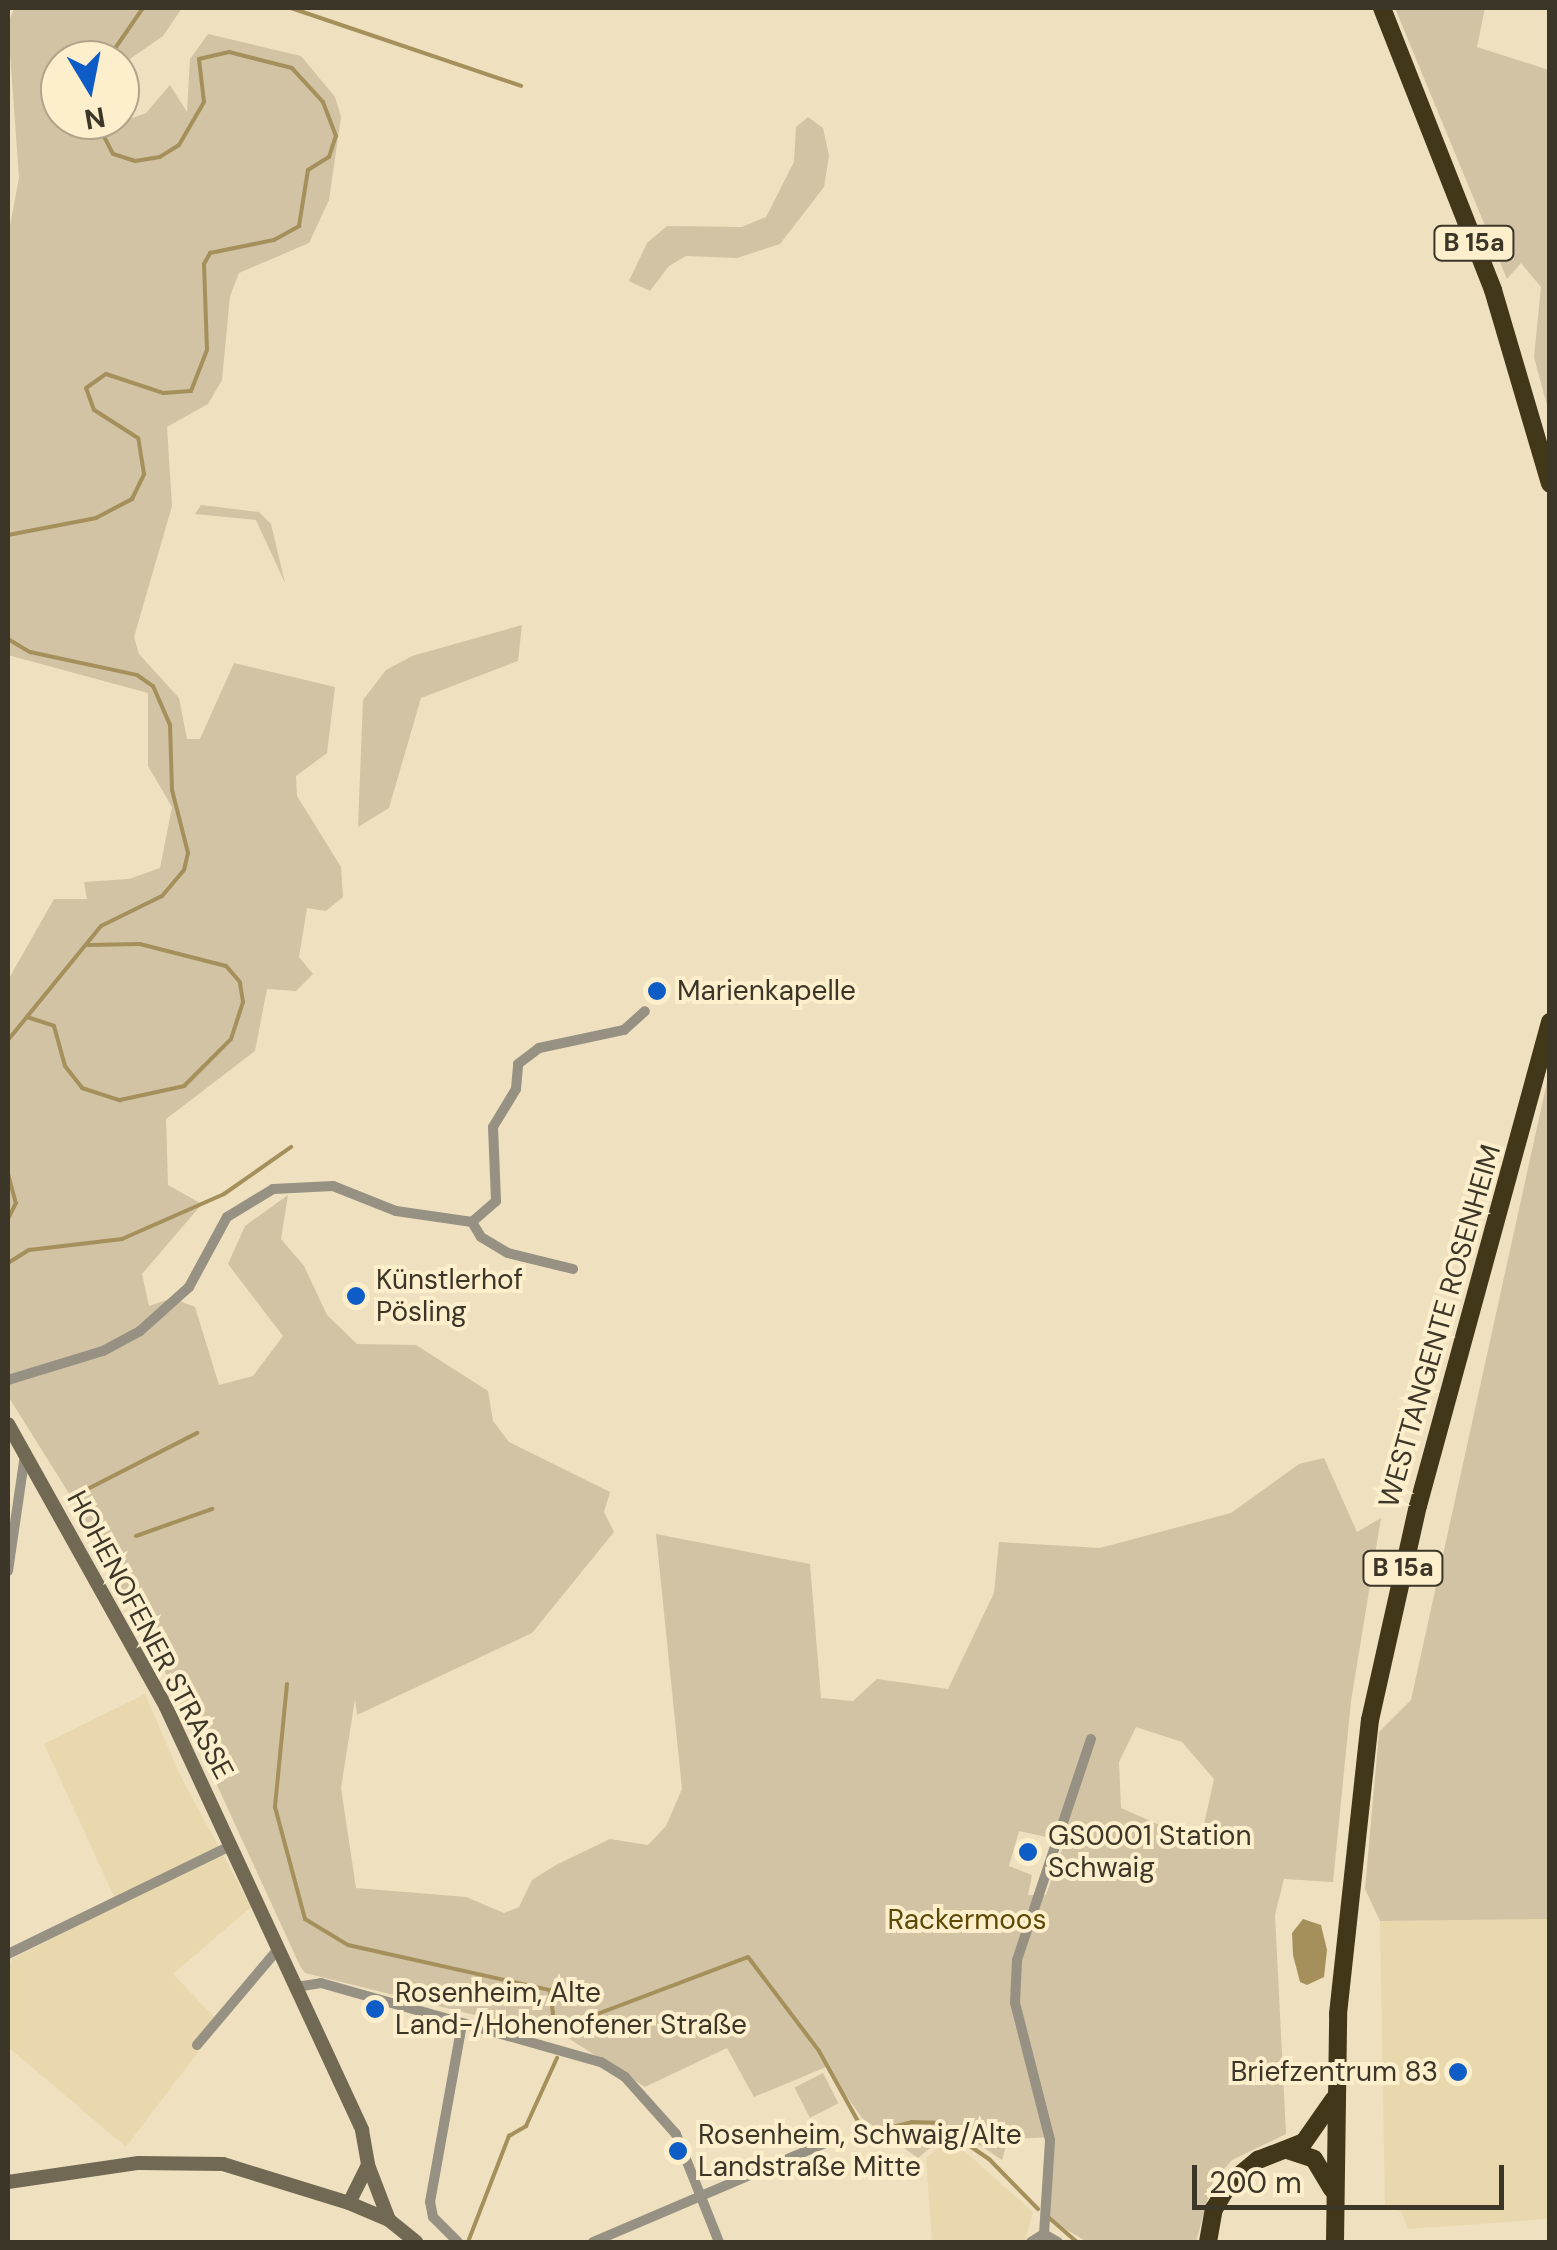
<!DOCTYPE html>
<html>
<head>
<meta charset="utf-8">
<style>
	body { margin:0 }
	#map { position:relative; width:1557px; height:2250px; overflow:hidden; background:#efe1bf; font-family:"DM Sans",sans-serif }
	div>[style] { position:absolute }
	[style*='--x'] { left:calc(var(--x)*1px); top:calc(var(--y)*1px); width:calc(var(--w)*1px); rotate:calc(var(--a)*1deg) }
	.built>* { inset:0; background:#e9d8ae }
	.green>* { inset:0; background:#d1c3a3; transform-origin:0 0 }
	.water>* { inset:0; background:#a5905c }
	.stream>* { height:4px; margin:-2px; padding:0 2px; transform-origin:2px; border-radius:2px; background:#a5905c }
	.street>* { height:10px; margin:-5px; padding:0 5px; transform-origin:5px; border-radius:5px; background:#969182 }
	.secondary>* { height:14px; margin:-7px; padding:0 7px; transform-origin:7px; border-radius:7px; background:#726955 }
	.highway>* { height:18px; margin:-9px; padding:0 9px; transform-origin:9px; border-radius:9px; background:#423719 }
	.dots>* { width:28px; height:28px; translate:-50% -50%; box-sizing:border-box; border:5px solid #fdefcc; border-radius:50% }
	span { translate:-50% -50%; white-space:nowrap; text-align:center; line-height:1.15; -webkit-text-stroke:8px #fdefcc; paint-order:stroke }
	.shield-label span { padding:2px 8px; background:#fdefcc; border:2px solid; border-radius:8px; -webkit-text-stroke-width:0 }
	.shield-label { font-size:25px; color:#3c3628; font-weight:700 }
	.poi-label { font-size:28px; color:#3c3628 }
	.left { translate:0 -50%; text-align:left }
	.right { translate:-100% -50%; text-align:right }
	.street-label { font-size:28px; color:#3c3628 }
	.park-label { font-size:28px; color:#5e4904 }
	.frame { position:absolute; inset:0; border:10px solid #3c3628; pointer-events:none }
	.north { position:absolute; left:40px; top:40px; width:100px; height:100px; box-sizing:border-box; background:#fdefcc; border:2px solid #b0a58a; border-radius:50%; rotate:170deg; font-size:28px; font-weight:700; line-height:40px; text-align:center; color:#3c3628 }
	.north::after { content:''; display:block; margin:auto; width:35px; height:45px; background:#0e5cc6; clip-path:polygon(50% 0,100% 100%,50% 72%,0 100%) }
	.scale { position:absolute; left:1192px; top:2165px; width:312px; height:45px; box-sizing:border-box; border:5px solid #3c3628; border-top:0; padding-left:12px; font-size:30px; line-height:35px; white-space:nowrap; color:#3c3628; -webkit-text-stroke:8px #fdefcc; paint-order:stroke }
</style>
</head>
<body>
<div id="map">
	<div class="built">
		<i style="clip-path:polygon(145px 1694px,180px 1775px,251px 1907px,173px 1974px,220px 2023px,126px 2147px,8px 2047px,8px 1970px,12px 1959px,118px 1905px,44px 1744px)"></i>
		<i style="clip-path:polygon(1549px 1919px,1549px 2219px,1408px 2229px,1401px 2211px,1385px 2209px,1380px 1921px)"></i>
		<i style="clip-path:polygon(950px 2138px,1033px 2212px,1025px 2242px,932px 2242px,926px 2158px)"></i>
	</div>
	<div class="green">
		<i style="clip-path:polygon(evenodd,14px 8px,182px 8px,163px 36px,127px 61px,120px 79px,120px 60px,60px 60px,60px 120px,120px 120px,120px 103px,127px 120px,146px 113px,170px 85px,187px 112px,190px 59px,208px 34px,301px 56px,335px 97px,341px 117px,329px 200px,309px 243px,239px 273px,230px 296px,222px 380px,208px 404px,167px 427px,172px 506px,134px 637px,139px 654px,179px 698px,187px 739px,200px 739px,234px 663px,335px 687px,327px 753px,296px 776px,297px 796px,341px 867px,343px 897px,326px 911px,307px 908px,299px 957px,313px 974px,296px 991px,267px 989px,255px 1051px,166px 1119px,168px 1185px,202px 1204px,142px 1274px,149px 1306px,172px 1298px,195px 1307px,219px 1385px,253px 1376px,283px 1336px,228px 1264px,245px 1226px,288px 1195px,281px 1239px,304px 1266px,327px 1315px,357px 1344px,416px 1345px,488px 1391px,493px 1421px,509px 1442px,610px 1492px,604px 1512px,614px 1532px,532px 1633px,357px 1715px,355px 1699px,341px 1788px,356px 1888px,466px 1897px,504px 1913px,519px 1907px,532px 1880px,556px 1865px,610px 1839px,648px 1845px,666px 1826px,682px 1789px,656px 1534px,810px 1564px,821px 1698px,853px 1701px,877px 1679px,948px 1689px,994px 1593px,999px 1542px,1100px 1548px,1231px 1513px,1299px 1464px,1324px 1458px,1357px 1532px,1381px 1518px,1351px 1701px,1333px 1882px,1284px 1879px,1275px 1915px,1286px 2134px,1232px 2160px,1212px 2183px,1196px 2242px,1087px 2242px,1049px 2219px,1054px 2137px,1008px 2139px,1002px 2160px,954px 2128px,918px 2158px,862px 2118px,826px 2067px,754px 2097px,727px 2048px,645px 2087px,568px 2038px,305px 1973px,300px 1966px,161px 1663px,70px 1495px,8px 1396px,8px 980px,54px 899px,87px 899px,84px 882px,129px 879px,160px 868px,172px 807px,148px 766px,148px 693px,8px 655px,8px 236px,19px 178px,8px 25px,14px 8px,1136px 1727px,1182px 1742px,1214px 1779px,1200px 1843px,1121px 1808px,1119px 1762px,1136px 1727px,14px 8px,1019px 1831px,1065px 1841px,1046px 1895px,1028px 1895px,1032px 1875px,1009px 1866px,1019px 1831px)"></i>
		<i style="clip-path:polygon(1395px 8px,1485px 8px,1477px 47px,1549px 70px,1549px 413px,1534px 357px,1541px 287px,1521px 263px,1507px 279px)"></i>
		<i style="clip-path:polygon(808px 117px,823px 128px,829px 156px,824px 187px,780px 244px,737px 258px,686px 256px,669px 266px,650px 291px,629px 281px,647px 243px,667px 226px,742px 227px,766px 217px,794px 162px,796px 127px)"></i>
		<i style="clip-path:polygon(201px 505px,259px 512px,271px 524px,285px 583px,256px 520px,195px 514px)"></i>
		<i style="clip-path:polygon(522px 625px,518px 661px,421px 698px,389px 808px,358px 827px,363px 700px,386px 670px,412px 656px)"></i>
		<i style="clip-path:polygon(1549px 1073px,1549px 1919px,1380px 1921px,1365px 1889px,1379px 1732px,1411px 1700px)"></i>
		<i style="left:823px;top:2073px;width:34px;height:32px;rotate:63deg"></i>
	</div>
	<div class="water">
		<i style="clip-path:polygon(1303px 1919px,1321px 1925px,1327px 1950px,1324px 1977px,1307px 1985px,1300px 1982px,1293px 1955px,1292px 1933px)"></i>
	</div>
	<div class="stream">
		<i style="--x:291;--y:8;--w:243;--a:18.7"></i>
		<i style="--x:107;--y:60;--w:63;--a:-55.3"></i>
		<i style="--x:8;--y:535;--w:90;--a:-10.9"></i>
		<i style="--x:96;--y:518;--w:41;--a:-27.8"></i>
		<i style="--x:132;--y:499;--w:28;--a:-64"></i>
		<i style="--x:144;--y:474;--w:36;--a:-99"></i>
		<i style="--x:138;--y:438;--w:52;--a:-147.5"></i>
		<i style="--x:94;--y:410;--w:23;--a:-110"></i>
		<i style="--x:86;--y:388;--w:24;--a:-35"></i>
		<i style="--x:106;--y:374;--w:60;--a:18.4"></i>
		<i style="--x:163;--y:393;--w:28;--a:-4"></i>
		<i style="--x:191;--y:391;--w:44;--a:-68.7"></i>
		<i style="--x:207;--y:350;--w:86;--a:-92"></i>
		<i style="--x:204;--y:264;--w:13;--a:-61"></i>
		<i style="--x:210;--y:253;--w:65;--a:-11.5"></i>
		<i style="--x:274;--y:240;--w:29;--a:-29"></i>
		<i style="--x:299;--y:226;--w:57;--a:-80.9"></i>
		<i style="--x:308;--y:170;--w:25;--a:-32"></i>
		<i style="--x:329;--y:157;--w:22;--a:-72"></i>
		<i style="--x:336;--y:136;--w:36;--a:-111"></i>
		<i style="--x:323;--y:102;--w:46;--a:-132.4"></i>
		<i style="--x:292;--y:68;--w:65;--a:-165.7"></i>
		<i style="--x:229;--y:52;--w:31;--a:167"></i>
		<i style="--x:199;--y:59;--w:43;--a:83.4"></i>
		<i style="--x:204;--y:102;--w:50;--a:120.2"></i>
		<i style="--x:179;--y:145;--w:22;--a:148"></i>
		<i style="--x:160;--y:157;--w:25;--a:171"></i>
		<i style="--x:135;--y:161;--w:23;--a:-162"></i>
		<i style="--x:113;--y:154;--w:38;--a:-117"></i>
		<i style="--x:8;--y:639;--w:26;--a:31"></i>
		<i style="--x:30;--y:652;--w:109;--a:12.1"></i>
		<i style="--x:137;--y:675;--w:19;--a:35"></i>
		<i style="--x:153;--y:686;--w:43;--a:66.4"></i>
		<i style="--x:170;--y:725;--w:65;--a:88.2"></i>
		<i style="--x:172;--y:790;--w:65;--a:75.7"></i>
		<i style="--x:188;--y:853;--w:17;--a:103"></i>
		<i style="--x:184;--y:870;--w:34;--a:130"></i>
		<i style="--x:162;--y:896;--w:68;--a:153.8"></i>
		<i style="--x:101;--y:926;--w:147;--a:129.2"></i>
		<i style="--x:27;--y:1017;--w:28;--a:18"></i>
		<i style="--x:54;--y:1026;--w:41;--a:74.6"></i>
		<i style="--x:65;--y:1066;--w:28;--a:52"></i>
		<i style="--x:82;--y:1088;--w:40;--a:18"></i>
		<i style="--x:120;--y:1100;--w:66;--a:-12.3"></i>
		<i style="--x:184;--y:1086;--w:66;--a:-45"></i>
		<i style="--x:231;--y:1039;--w:39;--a:-72"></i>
		<i style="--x:243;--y:1002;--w:20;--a:-99"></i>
		<i style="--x:240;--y:982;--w:21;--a:-131"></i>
		<i style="--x:226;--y:966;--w:89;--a:-165.7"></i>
		<i style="--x:140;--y:944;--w:52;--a:178.9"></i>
		<i style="--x:8;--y:1100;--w:3;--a:90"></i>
		<i style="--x:8;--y:1174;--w:30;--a:75"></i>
		<i style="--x:16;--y:1203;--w:18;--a:117"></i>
		<i style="--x:8;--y:1263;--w:25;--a:-32"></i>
		<i style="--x:29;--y:1250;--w:94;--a:-6.7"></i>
		<i style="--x:122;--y:1239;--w:111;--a:-23.8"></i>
		<i style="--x:224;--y:1194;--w:82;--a:-35"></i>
		<i style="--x:70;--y:1498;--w:143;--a:-27.1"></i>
		<i style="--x:136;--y:1536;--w:81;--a:-19.6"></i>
		<i style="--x:287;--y:1684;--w:124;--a:95.6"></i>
		<i style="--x:275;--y:1807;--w:116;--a:75"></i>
		<i style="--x:305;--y:1919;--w:50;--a:31.2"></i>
		<i style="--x:348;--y:1945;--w:207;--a:12.6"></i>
		<i style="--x:550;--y:1990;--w:40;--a:82.9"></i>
		<i style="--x:555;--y:2030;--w:206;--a:-20.7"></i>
		<i style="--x:748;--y:1957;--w:118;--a:52.9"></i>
		<i style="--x:819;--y:2051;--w:95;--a:61"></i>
		<i style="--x:865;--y:2134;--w:49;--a:-14.3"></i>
		<i style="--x:912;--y:2122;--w:24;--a:2"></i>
		<i style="--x:936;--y:2123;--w:64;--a:34.2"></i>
		<i style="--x:989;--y:2159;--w:70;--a:45.6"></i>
		<i style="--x:1047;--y:2216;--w:40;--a:41"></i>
		<i style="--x:468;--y:2242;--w:114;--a:-68.9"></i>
		<i style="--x:509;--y:2136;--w:20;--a:-30"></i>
		<i style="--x:526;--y:2126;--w:75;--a:-65.5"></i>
	</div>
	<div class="street">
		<i style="--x:472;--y:1222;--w:17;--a:59"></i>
		<i style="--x:481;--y:1237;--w:31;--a:31"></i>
		<i style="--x:508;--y:1253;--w:67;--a:13.8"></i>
		<i style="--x:8;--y:1380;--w:99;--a:-17"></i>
		<i style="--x:103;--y:1351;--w:42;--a:-28.4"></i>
		<i style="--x:140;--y:1331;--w:66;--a:-41.9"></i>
		<i style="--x:189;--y:1287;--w:80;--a:-61.5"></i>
		<i style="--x:227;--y:1217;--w:54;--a:-31.3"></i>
		<i style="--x:273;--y:1189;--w:60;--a:-2.9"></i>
		<i style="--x:333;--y:1186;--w:68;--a:21.6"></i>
		<i style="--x:396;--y:1211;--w:77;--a:8.2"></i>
		<i style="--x:472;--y:1222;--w:32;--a:-41"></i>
		<i style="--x:496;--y:1201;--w:74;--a:-92.3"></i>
		<i style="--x:493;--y:1127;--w:44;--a:-58.8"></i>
		<i style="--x:516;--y:1089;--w:25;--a:-85"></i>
		<i style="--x:518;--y:1064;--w:26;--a:-37"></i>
		<i style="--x:539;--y:1048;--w:87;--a:-12"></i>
		<i style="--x:624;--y:1030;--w:28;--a:-42"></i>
		<i style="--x:8;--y:1571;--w:117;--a:-81.7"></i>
		<i style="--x:8;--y:1954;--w:247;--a:-25.9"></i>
		<i style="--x:296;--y:1987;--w:25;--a:-9"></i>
		<i style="--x:321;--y:1983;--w:291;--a:15.8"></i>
		<i style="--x:601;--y:2062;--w:28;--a:32"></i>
		<i style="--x:625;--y:2077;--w:76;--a:48.2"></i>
		<i style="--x:676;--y:2134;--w:116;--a:68.3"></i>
		<i style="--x:197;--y:2045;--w:126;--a:-49.8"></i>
		<i style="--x:1044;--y:2234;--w:94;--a:-86.3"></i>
		<i style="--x:1050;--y:2140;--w:141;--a:-104.3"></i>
		<i style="--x:1015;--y:2003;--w:43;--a:-87.3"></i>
		<i style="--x:1017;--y:1960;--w:233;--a:-71.5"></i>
		<i style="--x:458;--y:2242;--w:35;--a:-135"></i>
		<i style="--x:433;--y:2217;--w:15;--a:-101"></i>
		<i style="--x:430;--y:2202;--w:181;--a:-79.8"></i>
		<i style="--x:593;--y:2242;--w:263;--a:-23.1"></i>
		<i style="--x:1031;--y:2242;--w:15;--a:-32"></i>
		<i style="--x:1044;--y:2234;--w:16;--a:30"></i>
	</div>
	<div class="secondary">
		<i style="--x:8;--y:1424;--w:324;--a:60.8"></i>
		<i style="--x:166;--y:1707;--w:466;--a:65.1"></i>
		<i style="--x:362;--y:2130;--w:36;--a:80"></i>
		<i style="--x:368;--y:2165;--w:42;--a:116.6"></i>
		<i style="--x:368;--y:2165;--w:59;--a:69.1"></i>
		<i style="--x:8;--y:2182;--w:132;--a:-8.3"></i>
		<i style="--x:139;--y:2163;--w:84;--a:0.7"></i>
		<i style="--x:223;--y:2164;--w:132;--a:17.2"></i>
		<i style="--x:349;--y:2203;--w:43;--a:23"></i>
		<i style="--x:389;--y:2220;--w:35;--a:39"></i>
	</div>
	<div class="highway">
		<i style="--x:1382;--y:8;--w:303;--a:68.5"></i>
		<i style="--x:1493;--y:290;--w:202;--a:73.6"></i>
		<i style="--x:1287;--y:2150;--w:28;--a:18"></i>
		<i style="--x:1314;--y:2159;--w:35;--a:59"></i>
		<i style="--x:1208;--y:2242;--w:34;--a:-80"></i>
		<i style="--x:1214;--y:2209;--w:29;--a:-59"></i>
		<i style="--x:1229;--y:2184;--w:38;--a:-40"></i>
		<i style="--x:1258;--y:2160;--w:49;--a:-21.4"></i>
		<i style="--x:1304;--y:2142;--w:52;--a:-55.1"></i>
		<i style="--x:1335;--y:2242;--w:228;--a:-89.2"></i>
		<i style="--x:1338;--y:2014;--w:296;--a:-83.8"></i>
		<i style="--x:1370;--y:1720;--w:219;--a:-77.4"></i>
		<i style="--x:1418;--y:1506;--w:502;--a:-74.74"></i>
	</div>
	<div class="dots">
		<i style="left:657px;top:991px;background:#0e5cc6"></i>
		<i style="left:356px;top:1296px;background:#0e5cc6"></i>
		<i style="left:1028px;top:1852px;background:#0e5cc6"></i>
		<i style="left:375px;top:2009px;background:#0e5cc6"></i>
		<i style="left:1458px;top:2072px;background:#0e5cc6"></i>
		<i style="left:678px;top:2151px;background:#0e5cc6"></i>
	</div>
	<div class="shield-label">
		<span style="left:1474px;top:243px">B 15a</span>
		<span style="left:1403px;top:1568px">B 15a</span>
	</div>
	<div class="poi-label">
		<span class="left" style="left:677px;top:991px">Marienkapelle</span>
		<span class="left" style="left:376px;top:1296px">Künstlerhof<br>Pösling</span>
		<span class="left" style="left:1048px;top:1852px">GS0001 Station<br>Schwaig</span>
		<span class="left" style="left:395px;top:2009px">Rosenheim, Alte<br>Land-/Hohenofener Straße</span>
		<span class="right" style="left:1438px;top:2072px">Briefzentrum 83</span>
		<span class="left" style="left:698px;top:2151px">Rosenheim, Schwaig/Alte<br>Landstraße Mitte</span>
	</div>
	<div class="street-label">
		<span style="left:1440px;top:1326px;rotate:-74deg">WESTTANGENTE ROSENHEIM</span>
		<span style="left:150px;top:1635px;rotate:62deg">HOHENOFENER STRASSE</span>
	</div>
	<div class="park-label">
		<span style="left:967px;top:1920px">Rackermoos</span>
	</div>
	<div class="frame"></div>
	<div class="north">N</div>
	<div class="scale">200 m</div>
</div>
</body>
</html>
